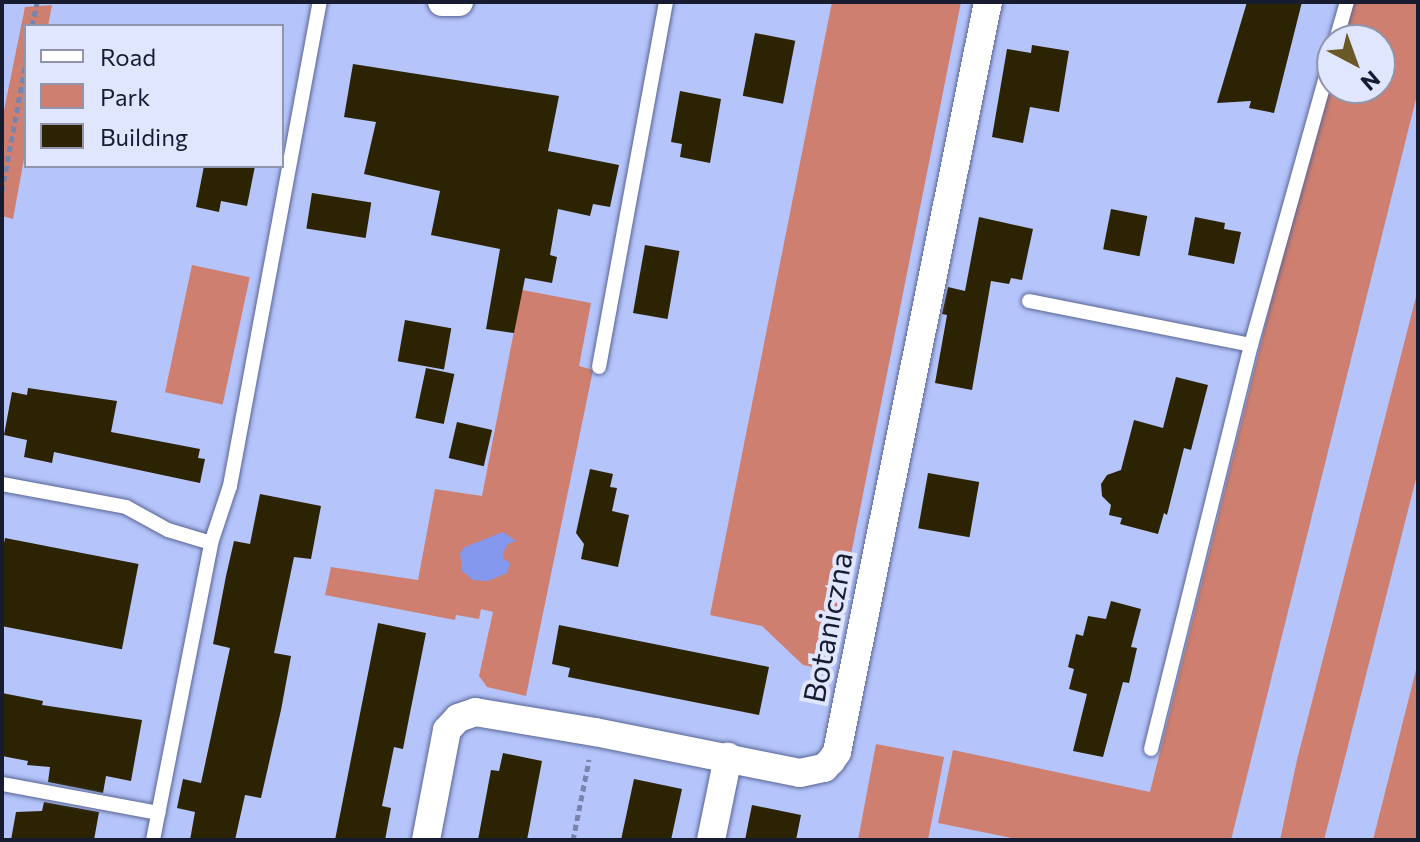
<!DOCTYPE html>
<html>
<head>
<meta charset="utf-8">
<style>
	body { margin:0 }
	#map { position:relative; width:1420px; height:842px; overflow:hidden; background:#b5c4fa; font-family:Commissioner,sans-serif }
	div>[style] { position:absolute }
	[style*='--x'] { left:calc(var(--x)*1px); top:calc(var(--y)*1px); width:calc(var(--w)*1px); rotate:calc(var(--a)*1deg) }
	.green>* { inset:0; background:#cf7f6f; transform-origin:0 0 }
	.water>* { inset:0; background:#8499ed }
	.building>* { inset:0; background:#2c2302; transform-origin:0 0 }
	.path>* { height:5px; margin-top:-2.5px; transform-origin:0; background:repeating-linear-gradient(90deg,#7984ad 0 6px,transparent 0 10px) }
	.roads { filter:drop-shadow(0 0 2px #586494) drop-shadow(0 0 2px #586494) }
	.service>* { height:14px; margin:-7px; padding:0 7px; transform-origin:7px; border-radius:7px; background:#fff }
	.minor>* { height:28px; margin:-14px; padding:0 14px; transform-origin:14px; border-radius:14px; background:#fff }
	span { translate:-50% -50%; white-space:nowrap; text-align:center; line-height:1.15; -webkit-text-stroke:8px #e0e6fd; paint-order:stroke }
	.street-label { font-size:30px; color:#171c30 }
	.frame { position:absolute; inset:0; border:4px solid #171c30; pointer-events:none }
	.legend { position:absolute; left:24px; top:24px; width:260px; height:144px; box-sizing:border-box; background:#e0e6fd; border:2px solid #9095ab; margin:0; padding:10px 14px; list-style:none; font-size:24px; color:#171c30 }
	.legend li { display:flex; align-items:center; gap:16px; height:40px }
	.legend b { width:40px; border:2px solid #9095ab }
	.north { position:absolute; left:1316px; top:24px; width:80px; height:80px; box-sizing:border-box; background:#e0e6fd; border:2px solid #9095ab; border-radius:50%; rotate:139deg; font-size:22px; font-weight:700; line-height:32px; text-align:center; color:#171c30 }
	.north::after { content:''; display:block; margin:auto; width:28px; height:36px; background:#685926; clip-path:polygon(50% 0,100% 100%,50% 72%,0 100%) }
</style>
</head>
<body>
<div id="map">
	<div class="green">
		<i style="clip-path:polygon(832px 2px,961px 2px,828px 670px,803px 665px,762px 626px,710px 615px)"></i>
		<i style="clip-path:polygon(1354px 2px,1418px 2px,1418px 91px,1231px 840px,1022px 840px,938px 823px,953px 750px,1150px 792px,1279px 270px,1332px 81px,1332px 88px,1380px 88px,1380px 40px,1343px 40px)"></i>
		<i style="clip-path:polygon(52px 5px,48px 26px,26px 26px,26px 148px,13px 219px,2px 216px,2px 120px,25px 7px)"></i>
		<i style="left:192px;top:265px;width:59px;height:130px;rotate:12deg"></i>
		<i style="clip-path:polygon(1418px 289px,1418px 471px,1324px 840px,1280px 840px,1297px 760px)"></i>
		<i style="clip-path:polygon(522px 290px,591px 303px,579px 366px,593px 370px,526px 696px,487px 687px,479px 676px,493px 612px,481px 609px,479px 619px,456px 615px,455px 620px,325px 595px,331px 567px,418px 580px,435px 489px,482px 496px)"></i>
		<i style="clip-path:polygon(1418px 662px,1418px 840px,1373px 840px)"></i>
		<i style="clip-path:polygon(876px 744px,944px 757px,928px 840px,858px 840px)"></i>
	</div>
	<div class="water">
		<i style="clip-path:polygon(503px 532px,516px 541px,508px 544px,503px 553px,503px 558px,510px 563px,507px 573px,488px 581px,473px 580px,462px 571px,460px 553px,465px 547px)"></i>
	</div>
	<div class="building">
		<i style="clip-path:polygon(1247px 2px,1302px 2px,1274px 113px,1249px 108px,1251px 101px,1217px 103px)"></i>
		<i style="left:755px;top:33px;width:41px;height:64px;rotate:11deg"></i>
		<i style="clip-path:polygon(1032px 45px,1069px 51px,1059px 112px,1030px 107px,1023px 143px,992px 137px,1007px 49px,1031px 53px)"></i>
		<i style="clip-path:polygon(353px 64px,559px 96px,548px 151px,619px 165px,610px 207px,593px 204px,590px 216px,558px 209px,550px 255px,557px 257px,552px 283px,525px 278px,514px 333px,486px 329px,500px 249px,431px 235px,440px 191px,364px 174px,376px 122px,344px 117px)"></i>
		<i style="clip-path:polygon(680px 91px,721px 99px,710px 163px,680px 157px,682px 144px,671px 142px)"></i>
		<i style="clip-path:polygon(204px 166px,255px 166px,247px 206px,221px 201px,219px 212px,196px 207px)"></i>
		<i style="left:312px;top:193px;width:60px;height:36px;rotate:9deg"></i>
		<i style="left:1111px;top:209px;width:37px;height:41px;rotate:11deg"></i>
		<i style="clip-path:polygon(979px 217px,1033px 229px,1022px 280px,1011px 278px,1009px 284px,991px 281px,972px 390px,935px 383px,947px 315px,942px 314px,948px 287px,965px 291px)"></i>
		<i style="clip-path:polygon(1195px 217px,1225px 223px,1224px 229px,1241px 232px,1234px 264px,1188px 255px)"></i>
		<i style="left:645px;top:245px;width:35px;height:69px;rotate:10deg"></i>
		<i style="left:405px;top:320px;width:47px;height:42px;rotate:10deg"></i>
		<i style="left:426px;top:368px;width:29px;height:51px;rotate:12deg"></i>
		<i style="clip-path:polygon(1176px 377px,1208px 385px,1191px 450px,1184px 448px,1167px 515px,1164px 513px,1158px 534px,1120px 524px,1122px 518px,1109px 515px,1111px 505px,1102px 496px,1101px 484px,1107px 475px,1121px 470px,1134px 420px,1163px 428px)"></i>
		<i style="clip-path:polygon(28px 388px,117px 401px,111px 432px,200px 449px,198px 458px,205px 459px,200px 483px,54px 452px,52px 463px,24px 457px,27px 440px,4px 435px,12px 392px,27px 395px)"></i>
		<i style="left:457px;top:422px;width:36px;height:37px;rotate:13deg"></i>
		<i style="clip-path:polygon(590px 469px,613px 474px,610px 487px,617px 488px,612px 511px,629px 515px,618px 567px,581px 559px,584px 544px,576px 533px)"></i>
		<i style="left:928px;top:473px;width:52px;height:56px;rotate:10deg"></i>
		<i style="clip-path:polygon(260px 494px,321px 506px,311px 559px,294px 557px,274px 653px,291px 656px,281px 710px,261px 798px,245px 795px,235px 840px,190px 840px,195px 812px,177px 808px,183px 779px,201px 783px,230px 648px,213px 644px,226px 576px,234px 541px,250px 544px)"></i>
		<i style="left:5px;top:538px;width:136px;height:87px;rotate:11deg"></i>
		<i style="clip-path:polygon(1111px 601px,1141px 609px,1131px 647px,1137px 648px,1129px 683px,1123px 682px,1103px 757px,1073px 751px,1087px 694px,1069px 689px,1074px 669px,1068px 667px,1076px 634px,1083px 636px,1088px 616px,1106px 619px)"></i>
		<i style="clip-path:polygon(378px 623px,426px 633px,409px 718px,403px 749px,394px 747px,382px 806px,391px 808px,385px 840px,335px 840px)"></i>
		<i style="clip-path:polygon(559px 625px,769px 667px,759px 715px,568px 677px,570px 668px,552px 664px)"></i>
		<i style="clip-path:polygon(2px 693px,43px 701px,42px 705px,142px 720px,131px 781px,106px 776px,103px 793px,48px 782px,50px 767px,27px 765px,28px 761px,2px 756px)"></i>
		<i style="clip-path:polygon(503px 753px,542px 761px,527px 840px,478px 840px,491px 770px,499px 771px)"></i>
		<i style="clip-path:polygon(634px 779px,682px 789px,671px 840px,621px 840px)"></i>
		<i style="clip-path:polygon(44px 802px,99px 812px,94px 840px,11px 840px,16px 812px,42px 811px)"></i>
		<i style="clip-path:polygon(752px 805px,801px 815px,796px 840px,745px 840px)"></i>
	</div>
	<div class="path">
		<i style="--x:32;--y:26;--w:25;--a:-78"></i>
		<i style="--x:2;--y:191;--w:132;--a:-79.5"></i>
		<i style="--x:573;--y:840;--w:82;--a:-78.7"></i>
	</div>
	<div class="roads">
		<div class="service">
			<i style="--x:1336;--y:40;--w:40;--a:-74"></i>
			<i style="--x:1029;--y:301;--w:226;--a:11.2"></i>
			<i style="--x:599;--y:367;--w:371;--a:-79.6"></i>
			<i style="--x:2;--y:484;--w:126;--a:10.5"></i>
			<i style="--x:126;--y:507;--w:48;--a:28.7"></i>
			<i style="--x:168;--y:530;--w:45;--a:16.8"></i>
			<i style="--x:1151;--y:749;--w:416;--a:-76.1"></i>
			<i style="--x:1251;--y:345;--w:301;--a:-74.4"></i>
			<i style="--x:2;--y:784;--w:159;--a:10.5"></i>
			<i style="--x:153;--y:840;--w:303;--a:-78.9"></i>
			<i style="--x:211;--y:543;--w:60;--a:-71.6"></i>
			<i style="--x:230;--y:486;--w:492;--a:-79.5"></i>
		</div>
		<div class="minor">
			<i style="--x:442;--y:2;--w:17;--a:0"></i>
			<i style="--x:426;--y:840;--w:112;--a:-79.2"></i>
			<i style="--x:447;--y:730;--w:16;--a:-47"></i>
			<i style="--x:458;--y:718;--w:18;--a:-19"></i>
			<i style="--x:475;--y:712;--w:122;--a:9.5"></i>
			<i style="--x:595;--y:732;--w:209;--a:11.3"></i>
			<i style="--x:800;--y:773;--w:25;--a:-12"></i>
			<i style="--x:824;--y:768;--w:10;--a:-45"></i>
			<i style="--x:831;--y:761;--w:11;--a:-56"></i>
			<i style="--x:837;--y:752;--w:765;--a:-78.62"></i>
			<i style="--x:711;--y:840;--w:85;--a:-78.4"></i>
		</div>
	</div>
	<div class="street-label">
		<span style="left:827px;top:627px;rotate:-79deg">Botaniczna</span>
	</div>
	<div class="frame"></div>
	<ul class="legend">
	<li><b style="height:10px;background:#fff"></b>Road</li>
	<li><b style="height:22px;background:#cf7f6f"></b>Park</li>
	<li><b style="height:22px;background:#2c2302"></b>Building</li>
	</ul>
	<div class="north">N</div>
</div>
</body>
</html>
